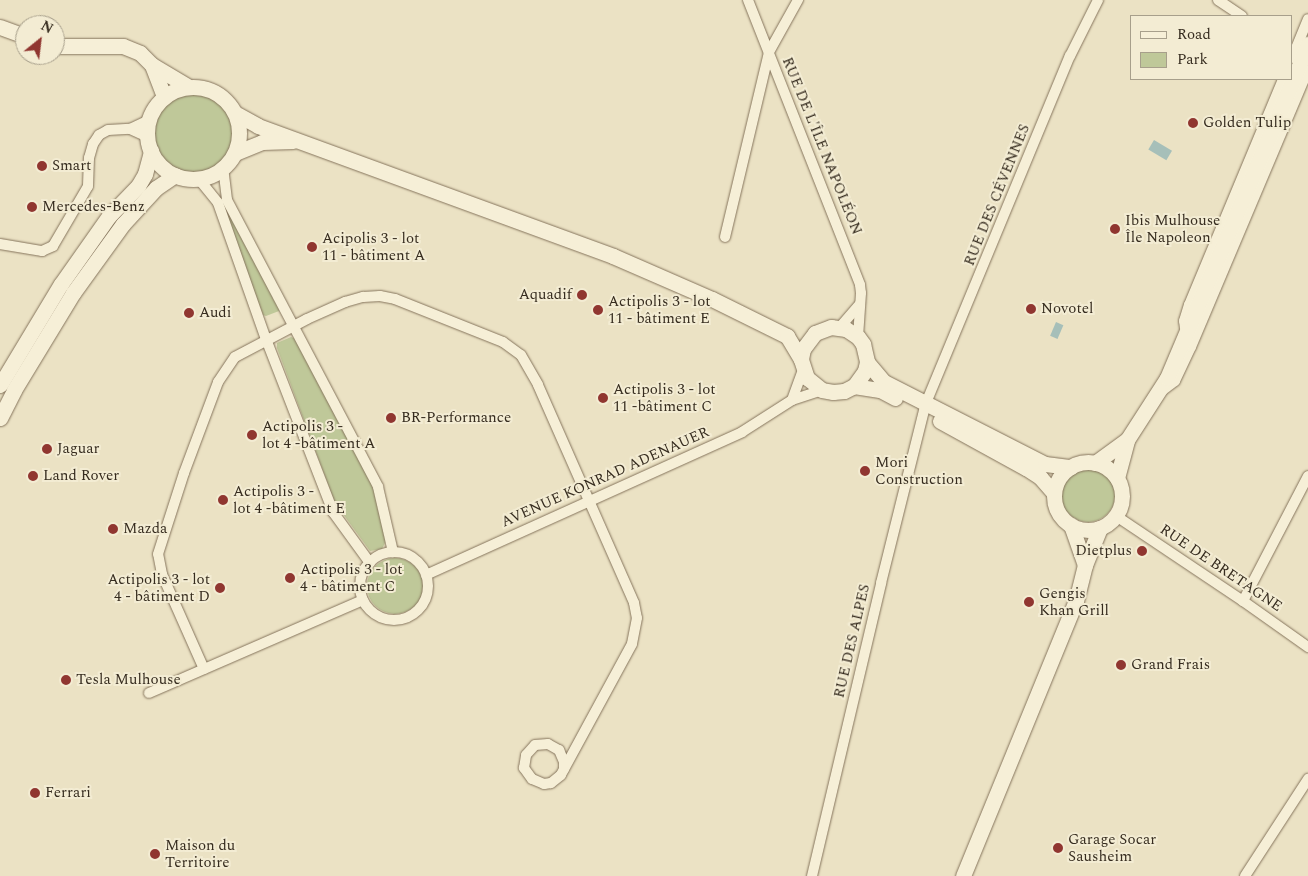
<!DOCTYPE html>
<html>
<head>
<meta charset="utf-8">
<style>
	body { margin:0 }
	#map { position:relative; width:1308px; height:876px; overflow:hidden; background:#ebe2c4; font-family:Spectral,serif }
	div>[style] { position:absolute }
	[style*='--x'] { left:calc(var(--x)*1px); top:calc(var(--y)*1px); width:calc(var(--w)*1px); rotate:calc(var(--a)*1deg) }
	.green>* { inset:0; background:#bfc899 }
	.round { border-radius:50% }
	.water>* { inset:0; background:#a6bfb9; transform-origin:0 0 }
	.roads { filter:drop-shadow(0 0 1px #85745c) drop-shadow(0 0 1px #85745c) }
	.minor>* { height:10px; margin:-5px; padding:0 5px; transform-origin:5px; border-radius:5px; background:#f6efd7 }
	.minor>.ring { margin:-5px; padding:0; box-sizing:content-box; background:none; border:10px solid #f6efd7; border-radius:50% }
	.secondary>* { height:15px; margin:-7.5px; padding:0 7.5px; transform-origin:7.5px; border-radius:7.5px; background:#f6efd7 }
	.secondary>.ring { margin:-7.5px; padding:0; box-sizing:content-box; background:none; border:15px solid #f6efd7; border-radius:50% }
	.dots>* { width:14px; height:14px; translate:-50% -50%; box-sizing:border-box; border:2px solid #f3ecd3; border-radius:50% }
	span { translate:-50% -50%; white-space:nowrap; text-align:center; line-height:1.15; -webkit-text-stroke:4px #f3ecd3; paint-order:stroke }
	.poi-label { font-size:15px; color:#362c1f }
	.left { translate:0 -50%; text-align:left }
	.right { translate:-100% -50%; text-align:right }
	.street-label { font-size:15px; color:#362c1f }
	.legend { position:absolute; left:1130px; top:15px; width:162px; height:65px; box-sizing:border-box; background:#f3ecd3; border:1px solid #a79f8b; margin:0; padding:6px 9px; list-style:none; font-size:15px; color:#362c1f }
	.legend li { display:flex; align-items:center; gap:10px; height:25px }
	.legend b { width:25px; border:1px solid #a79f8b }
	.north { position:absolute; left:15px; top:15px; width:50px; height:50px; box-sizing:border-box; background:#f3ecd3; border:1px solid #a79f8b; border-radius:50%; rotate:29deg; font-size:14px; font-weight:700; line-height:20px; text-align:center; color:#362c1f }
	.north::after { content:''; display:block; margin:auto; width:18px; height:22px; background:#903630; clip-path:polygon(50% 0,100% 100%,50% 72%,0 100%) }
</style>
</head>
<body>
<div id="map">
	<div class="green">
		<i class="round" style="left:153px;top:91px;width:82px;height:82px"></i>
		<i style="clip-path:polygon(226px 204px,280px 308px,279px 311px,266px 316px,263px 315px,222px 205px)"></i>
		<i style="clip-path:polygon(291px 337px,296px 339px,375px 489px,386px 541px,382px 549px,370px 551px,335px 503px,277px 348px,277px 343px)"></i>
		<i class="round" style="left:1061px;top:468px;width:54px;height:54px"></i>
		<i class="round" style="left:367px;top:558px;width:56px;height:56px"></i>
	</div>
	<div class="water">
		<i style="left:1154px;top:140px;width:21px;height:11px;rotate:31deg"></i>
		<i style="left:1056px;top:322px;width:8px;height:15px;rotate:23deg"></i>
	</div>
	<div class="roads">
		<div class="minor">
			<i style="--x:748;--y:0;--w:306;--a:68.5"></i>
			<i style="--x:860;--y:285;--w:8;--a:83"></i>
			<i style="--x:861;--y:293;--w:44;--a:93.9"></i>
			<i style="--x:1218;--y:0;--w:29;--a:34"></i>
			<i style="--x:1292;--y:58;--w:42;--a:-67.7"></i>
			<i style="--x:130;--y:129;--w:21;--a:-25"></i>
			<i style="--x:223;--y:167;--w:33;--a:83"></i>
			<i style="--x:227;--y:200;--w:324;--a:62.2"></i>
			<i style="--x:378;--y:487;--w:67;--a:77"></i>
			<i style="--x:198;--y:178;--w:32;--a:51"></i>
			<i style="--x:218;--y:203;--w:144;--a:70.6"></i>
			<i style="--x:266;--y:339;--w:186;--a:68.8"></i>
			<i style="--x:333;--y:512;--w:63;--a:54"></i>
			<i style="--x:725;--y:237;--w:190;--a:-76.6"></i>
			<i style="--x:769;--y:52;--w:60;--a:-60.9"></i>
			<i style="--x:0;--y:244;--w:43;--a:9.5"></i>
			<i style="--x:42;--y:251;--w:12;--a:-24"></i>
			<i style="--x:53;--y:246;--w:69;--a:-59.7"></i>
			<i style="--x:88;--y:186;--w:28;--a:-88"></i>
			<i style="--x:89;--y:158;--w:15;--a:-74"></i>
			<i style="--x:93;--y:144;--w:11;--a:-56"></i>
			<i style="--x:99;--y:135;--w:10;--a:-29"></i>
			<i style="--x:108;--y:130;--w:22;--a:-3"></i>
			<i style="--x:130;--y:129;--w:20;--a:24"></i>
			<i style="--x:840;--y:327;--w:30;--a:-49"></i>
			<i style="--x:1185;--y:328;--w:7;--a:-98"></i>
			<i style="--x:1184;--y:321;--w:17;--a:-73"></i>
			<i style="--x:1189;--y:305;--w:245;--a:-67.4"></i>
			<i style="--x:1163;--y:390;--w:15;--a:-37"></i>
			<i style="--x:1175;--y:381;--w:38;--a:-65"></i>
			<i style="--x:1191;--y:347;--w:301;--a:-67.1"></i>
			<i style="--x:792;--y:400;--w:33;--a:-70"></i>
			<i style="--x:1116;--y:516;--w:153;--a:33.8"></i>
			<i style="--x:1243;--y:601;--w:80;--a:35.3"></i>
			<i class="ring" style="left:360px;top:552px;width:58px;height:58px"></i>
			<i style="--x:426;--y:575;--w:347;--a:-24.3"></i>
			<i style="--x:742;--y:432;--w:59;--a:-32.6"></i>
			<i style="--x:792;--y:400;--w:32;--a:-18"></i>
			<i style="--x:1243;--y:601;--w:141;--a:-62.5"></i>
			<i style="--x:204;--y:669;--w:104;--a:-113.9"></i>
			<i style="--x:162;--y:574;--w:20;--a:-101"></i>
			<i style="--x:158;--y:554;--w:85;--a:-72.2"></i>
			<i style="--x:184;--y:473;--w:97;--a:-69.5"></i>
			<i style="--x:218;--y:382;--w:30;--a:-56"></i>
			<i style="--x:235;--y:357;--w:81;--a:-27.8"></i>
			<i style="--x:307;--y:319;--w:42;--a:-24.1"></i>
			<i style="--x:345;--y:302;--w:19;--a:-16"></i>
			<i style="--x:363;--y:297;--w:17;--a:-3"></i>
			<i style="--x:380;--y:296;--w:15;--a:11"></i>
			<i style="--x:395;--y:299;--w:116;--a:21.7"></i>
			<i style="--x:503;--y:342;--w:22;--a:36"></i>
			<i style="--x:521;--y:355;--w:34;--a:60"></i>
			<i style="--x:538;--y:385;--w:238;--a:66.2"></i>
			<i style="--x:634;--y:603;--w:15;--a:79"></i>
			<i style="--x:637;--y:618;--w:26;--a:101"></i>
			<i style="--x:632;--y:644;--w:149;--a:118.5"></i>
			<i style="--x:561;--y:775;--w:13;--a:141"></i>
			<i style="--x:551;--y:783;--w:7;--a:172"></i>
			<i style="--x:544;--y:784;--w:13;--a:-157"></i>
			<i style="--x:532;--y:779;--w:14;--a:-126"></i>
			<i style="--x:524;--y:768;--w:13;--a:-81"></i>
			<i style="--x:526;--y:755;--w:13;--a:-48"></i>
			<i style="--x:535;--y:745;--w:13;--a:-4"></i>
			<i style="--x:548;--y:744;--w:13;--a:29"></i>
			<i style="--x:559;--y:750;--w:13;--a:67"></i>
			<i style="--x:564;--y:762;--w:7;--a:90"></i>
			<i style="--x:149;--y:693;--w:233;--a:-23.5"></i>
			<i style="--x:812;--y:876;--w:301;--a:-76.7"></i>
			<i style="--x:881;--y:583;--w:186;--a:-76"></i>
			<i style="--x:926;--y:403;--w:376;--a:-67.5"></i>
			<i style="--x:1070;--y:56;--w:63;--a:-63.4"></i>
			<i style="--x:1245;--y:876;--w:116;--a:-57"></i>
		</div>
		<div class="secondary">
			<i style="--x:0;--y:27;--w:27;--a:20"></i>
			<i style="--x:55;--y:46;--w:68;--a:0"></i>
			<i style="--x:123;--y:46;--w:18;--a:22"></i>
			<i style="--x:140;--y:53;--w:17;--a:45"></i>
			<i style="--x:152;--y:65;--w:43;--a:30.7"></i>
			<i style="--x:152;--y:65;--w:34;--a:69"></i>
			<i class="ring" style="left:147px;top:87px;width:77px;height:77px"></i>
			<i style="--x:235;--y:113;--w:26;--a:29"></i>
			<i style="--x:258;--y:126;--w:378;--a:20.1"></i>
			<i style="--x:613;--y:256;--w:108;--a:23.5"></i>
			<i style="--x:712;--y:299;--w:84;--a:26.3"></i>
			<i style="--x:787;--y:336;--w:27;--a:59"></i>
			<i style="--x:235;--y:153;--w:29;--a:-22"></i>
			<i style="--x:262;--y:142;--w:31;--a:-2"></i>
			<i style="--x:867;--y:362;--w:9;--a:103"></i>
			<i style="--x:865;--y:371;--w:19;--a:126"></i>
			<i style="--x:854;--y:386;--w:11;--a:153"></i>
			<i style="--x:844;--y:391;--w:11;--a:175"></i>
			<i style="--x:833;--y:392;--w:11;--a:-170"></i>
			<i style="--x:822;--y:390;--w:19;--a:-141"></i>
			<i style="--x:807;--y:378;--w:20;--a:-108"></i>
			<i style="--x:801;--y:359;--w:10;--a:-79"></i>
			<i style="--x:803;--y:349;--w:20;--a:-53"></i>
			<i style="--x:815;--y:333;--w:17;--a:-21"></i>
			<i style="--x:831;--y:327;--w:15;--a:8"></i>
			<i style="--x:846;--y:329;--w:14;--a:34"></i>
			<i style="--x:858;--y:337;--w:9;--a:54"></i>
			<i style="--x:863;--y:344;--w:18;--a:77"></i>
			<i style="--x:867;--y:362;--w:26;--a:50"></i>
			<i style="--x:884;--y:382;--w:181;--a:27"></i>
			<i style="--x:1045;--y:464;--w:26;--a:7"></i>
			<i style="--x:0;--y:385;--w:118;--a:-58.9"></i>
			<i style="--x:61;--y:284;--w:83;--a:-54.8"></i>
			<i style="--x:109;--y:216;--w:42;--a:-46"></i>
			<i style="--x:138;--y:186;--w:14;--a:-60"></i>
			<i style="--x:145;--y:174;--w:24;--a:-75"></i>
			<i style="--x:854;--y:386;--w:26;--a:9"></i>
			<i style="--x:880;--y:390;--w:17;--a:28"></i>
			<i style="--x:0;--y:418;--w:31;--a:-63"></i>
			<i style="--x:14;--y:390;--w:114;--a:-58.7"></i>
			<i style="--x:73;--y:293;--w:85;--a:-54.1"></i>
			<i style="--x:123;--y:224;--w:49;--a:-47.5"></i>
			<i style="--x:156;--y:188;--w:23;--a:-34"></i>
			<i style="--x:940;--y:421;--w:98;--a:28.7"></i>
			<i style="--x:1026;--y:468;--w:17;--a:33"></i>
			<i style="--x:1040;--y:477;--w:21;--a:49"></i>
			<i class="ring" style="left:1054px;top:462px;width:53px;height:53px"></i>
			<i style="--x:1095;--y:463;--w:39;--a:-36"></i>
			<i style="--x:1127;--y:440;--w:74;--a:-57.2"></i>
			<i style="--x:1167;--y:378;--w:363;--a:-67.1"></i>
			<i style="--x:1117;--y:478;--w:39;--a:-75"></i>
			<i style="--x:1071;--y:525;--w:42;--a:70.7"></i>
			<i style="--x:963;--y:876;--w:297;--a:-67.7"></i>
			<i style="--x:1076;--y:601;--w:37;--a:-76"></i>
			<i style="--x:1085;--y:565;--w:40;--a:-68"></i>
		</div>
	</div>
	<div class="dots">
		<i style="left:1193px;top:123px;background:#903630"></i>
		<i style="left:42px;top:166px;background:#903630"></i>
		<i style="left:32px;top:207px;background:#903630"></i>
		<i style="left:1115px;top:229px;background:#903630"></i>
		<i style="left:312px;top:247px;background:#903630"></i>
		<i style="left:582px;top:295px;background:#903630"></i>
		<i style="left:1031px;top:309px;background:#903630"></i>
		<i style="left:598px;top:310px;background:#903630"></i>
		<i style="left:189px;top:313px;background:#903630"></i>
		<i style="left:603px;top:398px;background:#903630"></i>
		<i style="left:391px;top:418px;background:#903630"></i>
		<i style="left:252px;top:435px;background:#903630"></i>
		<i style="left:47px;top:449px;background:#903630"></i>
		<i style="left:865px;top:471px;background:#903630"></i>
		<i style="left:33px;top:476px;background:#903630"></i>
		<i style="left:223px;top:500px;background:#903630"></i>
		<i style="left:113px;top:529px;background:#903630"></i>
		<i style="left:1142px;top:551px;background:#903630"></i>
		<i style="left:290px;top:578px;background:#903630"></i>
		<i style="left:220px;top:588px;background:#903630"></i>
		<i style="left:1029px;top:602px;background:#903630"></i>
		<i style="left:1121px;top:665px;background:#903630"></i>
		<i style="left:66px;top:680px;background:#903630"></i>
		<i style="left:35px;top:793px;background:#903630"></i>
		<i style="left:1058px;top:848px;background:#903630"></i>
		<i style="left:155px;top:854px;background:#903630"></i>
	</div>
	<div class="poi-label">
		<span class="left" style="left:1203px;top:123px">Golden Tulip</span>
		<span class="left" style="left:52px;top:166px">Smart</span>
		<span class="left" style="left:42px;top:207px">Mercedes-Benz</span>
		<span class="left" style="left:1125px;top:229px">Ibis Mulhouse<br>Île Napoleon</span>
		<span class="left" style="left:322px;top:247px">Acipolis 3 - lot<br>11 - bâtiment A</span>
		<span class="right" style="left:572px;top:295px">Aquadif</span>
		<span class="left" style="left:608px;top:310px">Actipolis 3 - lot<br>11 - bâtiment E</span>
		<span class="left" style="left:1041px;top:309px">Novotel</span>
		<span class="left" style="left:199px;top:313px">Audi</span>
		<span class="left" style="left:613px;top:398px">Actipolis 3 - lot<br>11 -bâtiment C</span>
		<span class="left" style="left:401px;top:418px">BR-Performance</span>
		<span class="left" style="left:262px;top:435px">Actipolis 3 -<br>lot 4 -bâtiment A</span>
		<span class="left" style="left:57px;top:449px">Jaguar</span>
		<span class="left" style="left:875px;top:471px">Mori<br>Construction</span>
		<span class="left" style="left:43px;top:476px">Land Rover</span>
		<span class="left" style="left:233px;top:500px">Actipolis 3 -<br>lot 4 -bâtiment E</span>
		<span class="left" style="left:123px;top:529px">Mazda</span>
		<span class="right" style="left:1132px;top:551px">Dietplus</span>
		<span class="left" style="left:300px;top:578px">Actipolis 3 - lot<br>4 - bâtiment C</span>
		<span class="right" style="left:210px;top:588px">Actipolis 3 - lot<br>4 - bâtiment D</span>
		<span class="left" style="left:1039px;top:602px">Gengis<br>Khan Grill</span>
		<span class="left" style="left:1131px;top:665px">Grand Frais</span>
		<span class="left" style="left:76px;top:680px">Tesla Mulhouse</span>
		<span class="left" style="left:45px;top:793px">Ferrari</span>
		<span class="left" style="left:1068px;top:848px">Garage Socar<br>Sausheim</span>
		<span class="left" style="left:165px;top:854px">Maison du<br>Territoire</span>
	</div>
	<div class="street-label">
		<span style="left:822px;top:146px;rotate:68deg">RUE DE L'ÎLE NAPOLÉON</span>
		<span style="left:997px;top:195px;rotate:-68deg">RUE DES CÉVENNES</span>
		<span style="left:605px;top:477px;rotate:-24deg">AVENUE KONRAD ADENAUER</span>
		<span style="left:1221px;top:568px;rotate:34deg">RUE DE BRETAGNE</span>
		<span style="left:852px;top:641px;rotate:-77deg">RUE DES ALPES</span>
	</div>
	<ul class="legend">
	<li><b style="height:6px;background:#f6efd7"></b>Road</li>
	<li><b style="height:14px;background:#bfc899"></b>Park</li>
	</ul>
	<div class="north">N</div>
</div>
</body>
</html>
